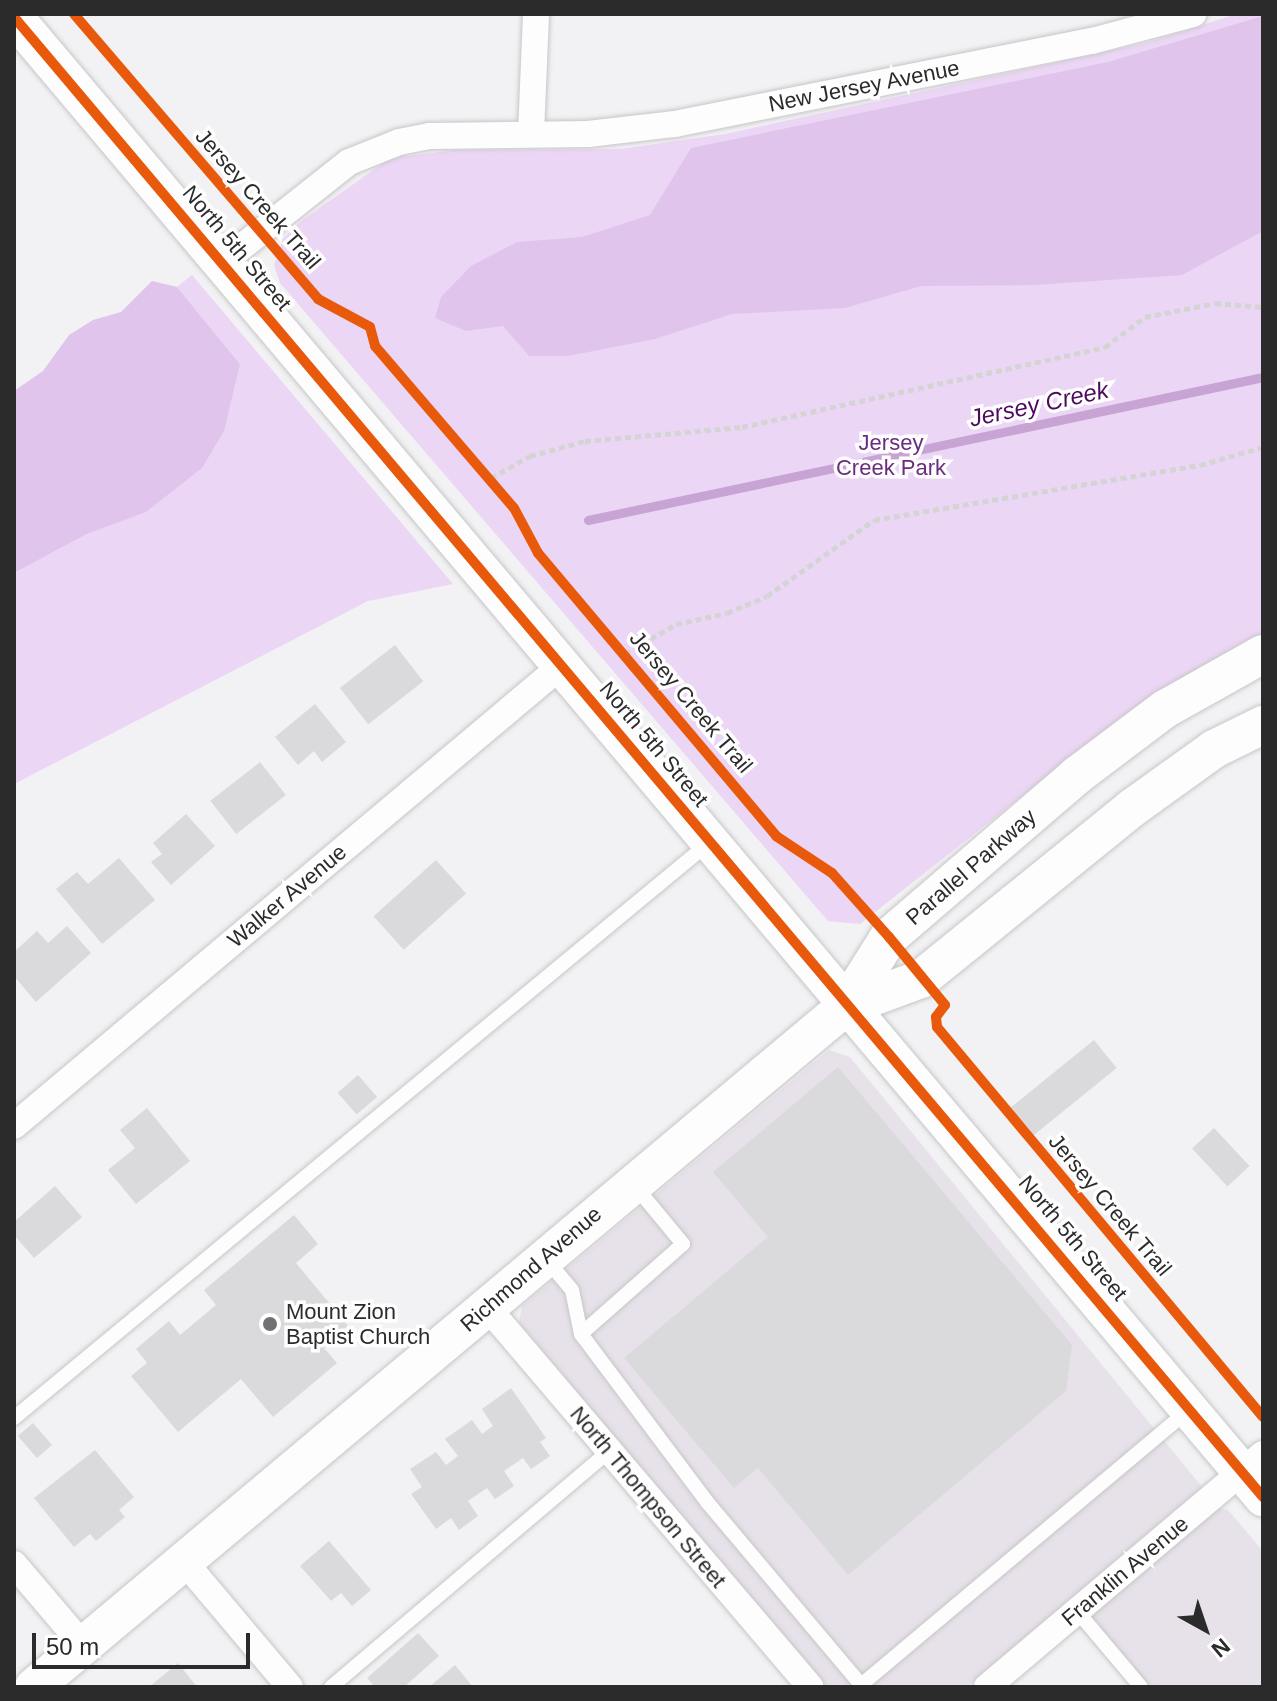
<!DOCTYPE html>
<html>
<head>
<meta charset="utf-8">
<style>
	body { margin:0 }
	#map { position:relative; width:1277px; height:1701px; overflow:hidden; background:#f2f1f3; font-family:Helvetica,sans-serif }
	div>[style] { position:absolute }
	[style*='--x'] { left:calc(var(--x)*1px); top:calc(var(--y)*1px); width:calc(var(--w)*1px); rotate:calc(var(--a)*1deg) }
	.built>* { inset:0; background:#e7e2e9 }
	.green>* { inset:0; background:#ecd6f5 }
	.forest>* { inset:0; background:#e0c4eb }
	.stream>* { height:9px; margin:-4.5px; padding:0 4.5px; transform-origin:4.5px; border-radius:4.5px; background:#c7a4d3 }
	.building>* { inset:0; background:#dad9db; transform-origin:0 0 }
	.path>* { height:5px; margin-top:-2.5px; transform-origin:0; background:repeating-linear-gradient(90deg,#d4d4d5 0 6px,transparent 0 10px) }
	.roads { filter:drop-shadow(0 0 2px #c7c6c8) drop-shadow(0 0 2px #c7c6c8) }
	.lane>* { height:14px; margin:-7px; padding:0 7px; transform-origin:7px; border-radius:7px; background:#fdfdfd }
	.street>* { height:26px; margin:-13px; padding:0 13px; transform-origin:13px; border-radius:13px; background:#fdfdfd }
	.secondary>* { height:38px; margin:-19px; padding:0 19px; transform-origin:19px; border-radius:19px; background:#fdfdfd }
	.cycleway>* { height:10px; margin:-5px; padding:0 5px; transform-origin:5px; border-radius:5px; background:#e8590c }
	.dots>* { width:22px; height:22px; translate:-50% -50%; box-sizing:border-box; border:4px solid #fefeff; border-radius:50% }
	span { translate:-50% -50%; white-space:nowrap; text-align:center; line-height:1.15; -webkit-text-stroke:7px #fefeff; paint-order:stroke }
	.street-label { font-size:22px; color:#2c2b2c }
	.park-label { font-size:22px; color:#6a2d7e }
	.poi-label { font-size:22px; color:#2c2b2c }
	.left { translate:0 -50%; text-align:left }
	.water-label { font-size:24px; color:#4c0a5e; font-style:italic }
	.frame { position:absolute; inset:0; border:16px solid #2c2b2c; pointer-events:none }
	.north { position:absolute; left:1165px; top:1589px; width:80px; height:80px; -webkit-text-stroke:6px #fefeff; paint-order:stroke; rotate:140deg; font-size:22px; font-weight:700; line-height:32px; text-align:center; color:#2c2b2c }
	.north::after { content:''; display:block; margin:auto; width:28px; height:36px; background:#2c2b2c; clip-path:polygon(50% 0,100% 100%,50% 72%,0 100%) }
	.scale { position:absolute; left:32px; top:1633px; width:218px; height:36px; box-sizing:border-box; border:4px solid #2c2b2c; border-top:0; padding-left:10px; font-size:24px; line-height:28px; white-space:nowrap; color:#2c2b2c; -webkit-text-stroke:6px #fefeff; paint-order:stroke }
</style>
</head>
<body>
<div id="map">
	<div class="built">
		<i style="clip-path:polygon(829px 1050px,850px 1057px,1202px 1487px,967px 1687px,825px 1687px,519px 1323px,522px 1306px)"></i>
		<i style="clip-path:polygon(1216px 1507px,1228px 1510px,1263px 1551px,1263px 1687px,1131px 1687px,1077px 1623px)"></i>
	</div>
	<div class="green">
		<i style="clip-path:polygon(1236px 14px,1263px 14px,1263px 635px,1107px 729px,860px 924px,828px 921px,280px 283px,274px 265px,283px 239px,300px 222px,390px 158px,457px 150px,621px 149px,725px 134px,1146px 43px)"></i>
		<i style="clip-path:polygon(192px 275px,453px 584px,368px 601px,14px 784px,14px 573px,87px 534px,146px 511px,240px 364px,177px 287px)"></i>
	</div>
	<div class="forest">
		<i style="clip-path:polygon(1263px 16px,1263px 231px,1182px 275px,1035px 285px,921px 286px,845px 308px,732px 314px,655px 339px,568px 356px,529px 356px,503px 326px,466px 331px,435px 318px,441px 297px,471px 266px,517px 242px,582px 237px,650px 215px,691px 148px,1108px 62px)"></i>
		<i style="clip-path:polygon(152px 281px,177px 287px,240px 364px,224px 431px,202px 468px,146px 512px,87px 534px,14px 573px,14px 391px,43px 371px,69px 335px,93px 320px,121px 312px)"></i>
	</div>
	<div class="stream">
		<i style="--x:588;--y:520;--w:690;--a:-11.96"></i>
	</div>
	<div class="building">
		<i style="left:395px;top:645px;width:46px;height:70px;rotate:52deg"></i>
		<i style="clip-path:polygon(315px 704px,346px 742px,322px 762px,314px 751px,298px 765px,275px 737px)"></i>
		<i style="left:260px;top:762px;width:42px;height:63px;rotate:52deg"></i>
		<i style="clip-path:polygon(186px 814px,215px 846px,171px 885px,151px 862px,162px 854px,153px 843px)"></i>
		<i style="clip-path:polygon(119px 858px,155px 900px,102px 944px,56px 889px,77px 872px,88px 884px)"></i>
		<i style="left:436px;top:860px;width:45px;height:84px;rotate:48deg"></i>
		<i style="clip-path:polygon(67px 926px,91px 953px,36px 1002px,14px 976px,14px 952px,37px 931px,48px 943px)"></i>
		<i style="left:1094px;top:1040px;width:36px;height:108px;rotate:51deg"></i>
		<i style="clip-path:polygon(838px 1067px,1072px 1345px,1066px 1391px,848px 1575px,758px 1468px,734px 1488px,624px 1358px,768px 1237px,713px 1172px)"></i>
		<i style="left:358px;top:1075px;width:29px;height:27px;rotate:49deg"></i>
		<i style="clip-path:polygon(147px 1108px,190px 1161px,136px 1204px,108px 1170px,135px 1148px,120px 1130px)"></i>
		<i style="left:1214px;top:1128px;width:52px;height:30px;rotate:47deg"></i>
		<i style="clip-path:polygon(55px 1186px,82px 1217px,34px 1258px,14px 1235px,14px 1222px)"></i>
		<i style="clip-path:polygon(294px 1215px,318px 1244px,296px 1263px,349px 1327px,324px 1348px,337px 1363px,273px 1417px,241px 1379px,178px 1432px,131px 1376px,147px 1363px,136px 1349px,169px 1321px,180px 1335px,216px 1305px,204px 1290px)"></i>
		<i style="clip-path:polygon(511px 1388px,546px 1438px,540px 1442px,550px 1456px,531px 1469px,523px 1458px,504px 1471px,514px 1486px,495px 1499px,487px 1488px,468px 1501px,478px 1516px,459px 1530px,451px 1518px,436px 1529px,411px 1494px,422px 1487px,410px 1469px,436px 1452px,446px 1465px,458px 1456px,445px 1439px,472px 1420px,482px 1434px,493px 1426px,482px 1409px)"></i>
		<i style="left:33px;top:1423px;width:29px;height:20px;rotate:49deg"></i>
		<i style="clip-path:polygon(95px 1450px,134px 1497px,119px 1510px,125px 1517px,96px 1541px,90px 1534px,74px 1547px,34px 1498px)"></i>
		<i style="clip-path:polygon(329px 1541px,371px 1590px,352px 1606px,341px 1593px,331px 1601px,300px 1566px)"></i>
		<i style="clip-path:polygon(418px 1633px,439px 1656px,404px 1687px,375px 1687px,367px 1678px)"></i>
		<i style="clip-path:polygon(178px 1663px,197px 1687px,149px 1687px)"></i>
		<i style="clip-path:polygon(455px 1665px,473px 1687px,429px 1687px)"></i>
	</div>
	<div class="path">
		<i style="--x:491;--y:478;--w:45;--a:-29.4"></i>
		<i style="--x:530;--y:456;--w:57;--a:-15.3"></i>
		<i style="--x:585;--y:441;--w:158;--a:-5.1"></i>
		<i style="--x:742;--y:427;--w:372;--a:-12.4"></i>
		<i style="--x:1105;--y:347;--w:50;--a:-36.9"></i>
		<i style="--x:1145;--y:317;--w:71;--a:-11.3"></i>
		<i style="--x:1215;--y:303;--w:48;--a:4.8"></i>
		<i style="--x:625;--y:654;--w:59;--a:-30.5"></i>
		<i style="--x:676;--y:624;--w:52;--a:-12.2"></i>
		<i style="--x:727;--y:613;--w:43;--a:-23"></i>
		<i style="--x:767;--y:596;--w:131;--a:-35.4"></i>
		<i style="--x:874;--y:520;--w:331;--a:-9.6"></i>
		<i style="--x:1200;--y:465;--w:66;--a:-15.9"></i>
	</div>
	<div class="roads">
		<div class="lane">
			<i style="--x:546;--y:1259;--w:40;--a:50"></i>
			<i style="--x:572;--y:1290;--w:45;--a:78.4"></i>
			<i style="--x:581;--y:1334;--w:211;--a:53.1"></i>
			<i style="--x:708;--y:1503;--w:238;--a:49.9"></i>
			<i style="--x:861;--y:1685;--w:428;--a:-40"></i>
			<i style="--x:581;--y:1334;--w:136;--a:-41.4"></i>
			<i style="--x:683;--y:1244;--w:75;--a:-129.6"></i>
			<i style="--x:14;--y:1418;--w:903;--a:-39.61"></i>
			<i style="--x:1077;--y:1611;--w:99;--a:49.9"></i>
			<i style="--x:331;--y:1687;--w:365;--a:-40.3"></i>
		</div>
		<div class="street">
			<i style="--x:531;--y:134;--w:120;--a:-87.6"></i>
			<i style="--x:224;--y:261;--w:159;--a:-38.4"></i>
			<i style="--x:349;--y:162;--w:54;--a:-21.8"></i>
			<i style="--x:399;--y:142;--w:31;--a:-11"></i>
			<i style="--x:429;--y:136;--w:159;--a:-0.7"></i>
			<i style="--x:588;--y:134;--w:88;--a:-6.6"></i>
			<i style="--x:675;--y:124;--w:425;--a:-11.3"></i>
			<i style="--x:1092;--y:41;--w:105;--a:-15"></i>
			<i style="--x:14;--y:1126;--w:715;--a:-40.06"></i>
			<i style="--x:487;--y:1307;--w:499;--a:49.6"></i>
			<i style="--x:183;--y:1560;--w:166;--a:49.9"></i>
			<i style="--x:14;--y:1564;--w:106;--a:49.6"></i>
			<i style="--x:987;--y:1687;--w:361;--a:-40.2"></i>
		</div>
		<div class="secondary">
			<i style="--x:14;--y:17;--w:1937;--a:49.84"></i>
			<i style="--x:845;--y:1007;--w:81;--a:-20.2"></i>
			<i style="--x:921;--y:979;--w:272;--a:-39"></i>
			<i style="--x:1132;--y:808;--w:101;--a:-35.7"></i>
			<i style="--x:1214;--y:749;--w:55;--a:-26.1"></i>
			<i style="--x:34;--y:1687;--w:1058;--a:-39.98"></i>
			<i style="--x:845;--y:1007;--w:83;--a:-57.8"></i>
			<i style="--x:889;--y:937;--w:247;--a:-40.7"></i>
			<i style="--x:1076;--y:776;--w:111;--a:-37"></i>
			<i style="--x:1165;--y:709;--w:112;--a:-29.3"></i>
		</div>
	</div>
	<div class="cycleway">
		<i style="--x:74;--y:14;--w:375;--a:49.4"></i>
		<i style="--x:318;--y:299;--w:59;--a:28.3"></i>
		<i style="--x:370;--y:327;--w:20;--a:75"></i>
		<i style="--x:375;--y:346;--w:213;--a:49.4"></i>
		<i style="--x:514;--y:508;--w:51;--a:61.9"></i>
		<i style="--x:538;--y:553;--w:370;--a:49.9"></i>
		<i style="--x:776;--y:836;--w:67;--a:33.5"></i>
		<i style="--x:832;--y:873;--w:86;--a:48.3"></i>
		<i style="--x:889;--y:937;--w:88;--a:50.5"></i>
		<i style="--x:945;--y:1005;--w:15;--a:127"></i>
		<i style="--x:936;--y:1017;--w:10;--a:84"></i>
		<i style="--x:937;--y:1027;--w:508;--a:50.11"></i>
		<i style="--x:14;--y:17;--w:1937;--a:49.84"></i>
	</div>
	<div class="dots">
		<i style="left:270px;top:1324px;background:#717072"></i>
	</div>
	<div class="street-label">
		<span style="left:864px;top:86px;rotate:-11deg">New Jersey Avenue</span>
		<span style="left:258px;top:199px;rotate:49deg">Jersey Creek Trail</span>
		<span style="left:237px;top:248px;rotate:50deg">North 5th Street</span>
		<span style="left:691px;top:702px;rotate:50deg">Jersey Creek Trail</span>
		<span style="left:654px;top:744px;rotate:50deg">North 5th Street</span>
		<span style="left:971px;top:867px;rotate:-41deg">Parallel Parkway</span>
		<span style="left:287px;top:896px;rotate:-40deg">Walker Avenue</span>
		<span style="left:1110px;top:1205px;rotate:50deg">Jersey Creek Trail</span>
		<span style="left:1073px;top:1238px;rotate:50deg">North 5th Street</span>
		<span style="left:531px;top:1269px;rotate:-41deg">Richmond Avenue</span>
		<span style="left:648px;top:1497px;rotate:50deg">North Thompson Street</span>
		<span style="left:1125px;top:1571px;rotate:-40deg">Franklin Avenue</span>
	</div>
	<div class="park-label">
		<span style="left:891px;top:455px">Jersey<br>Creek Park</span>
	</div>
	<div class="poi-label">
		<span class="left" style="left:286px;top:1324px">Mount Zion<br>Baptist Church</span>
	</div>
	<div class="water-label">
		<span style="left:1039px;top:404px;rotate:-12deg">Jersey Creek</span>
	</div>
	<div class="frame"></div>
	<div class="north">N</div>
	<div class="scale">50 m</div>
</div>
</body>
</html>
